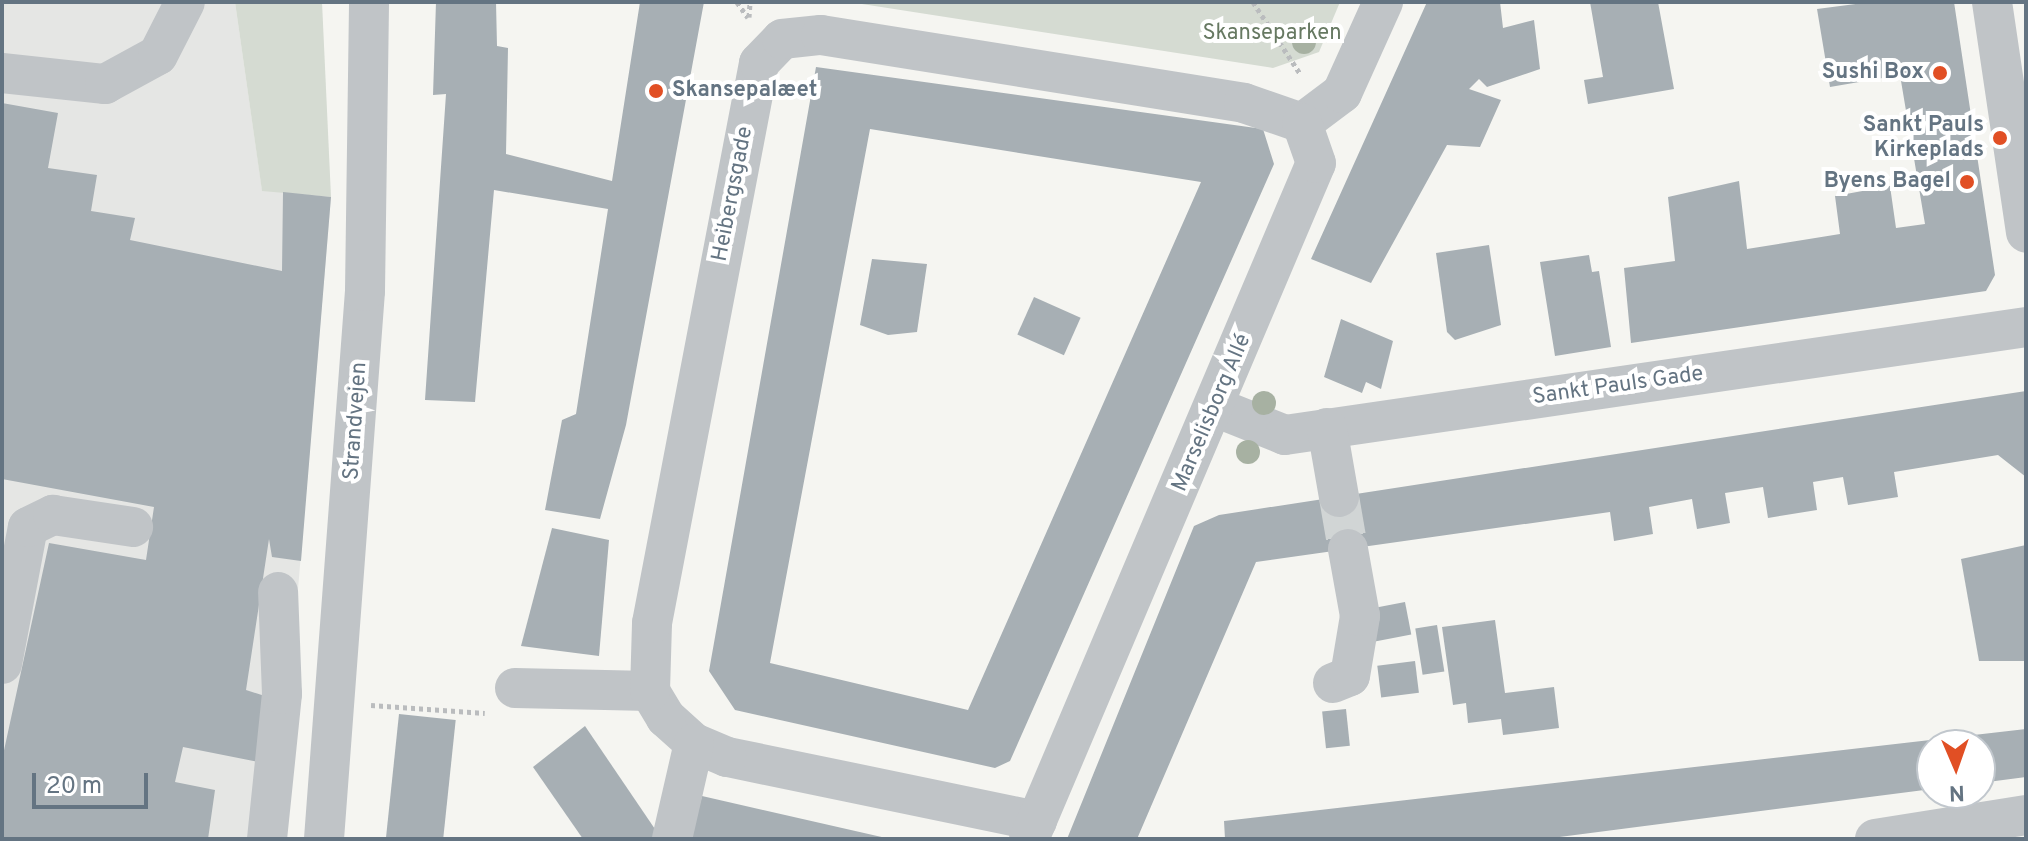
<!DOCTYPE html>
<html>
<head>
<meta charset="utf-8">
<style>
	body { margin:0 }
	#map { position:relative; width:2028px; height:841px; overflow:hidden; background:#f5f5f1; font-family:Overpass,sans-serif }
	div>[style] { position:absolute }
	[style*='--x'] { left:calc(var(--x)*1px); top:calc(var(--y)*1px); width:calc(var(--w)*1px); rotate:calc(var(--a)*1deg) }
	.built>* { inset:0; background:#e5e6e4 }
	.green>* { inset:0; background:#d5dbd2 }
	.building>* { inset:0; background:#a7afb4; transform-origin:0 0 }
	.minor-tunnel>* { height:40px; margin-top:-20px; transform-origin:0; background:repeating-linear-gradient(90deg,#d1d5d5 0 40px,transparent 0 60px) }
	.path>* { height:5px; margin-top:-2.5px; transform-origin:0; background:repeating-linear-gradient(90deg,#babcbe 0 4px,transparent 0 8px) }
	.minor>* { height:40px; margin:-20px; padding:0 20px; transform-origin:20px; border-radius:20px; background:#c0c4c7 }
	.trees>* { width:24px; height:24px; margin:-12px; border-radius:50%; background:#a7b1a2 }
	.dots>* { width:22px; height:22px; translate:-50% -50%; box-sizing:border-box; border:4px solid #fff; border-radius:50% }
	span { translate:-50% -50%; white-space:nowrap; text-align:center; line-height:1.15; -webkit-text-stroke:8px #fff; paint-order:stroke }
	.park-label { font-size:22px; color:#677962 }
	.poi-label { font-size:22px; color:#647482; font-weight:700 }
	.right { translate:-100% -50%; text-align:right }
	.left { translate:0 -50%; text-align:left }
	.street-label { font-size:22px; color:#647482 }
	.frame { position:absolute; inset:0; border:4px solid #647482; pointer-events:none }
	.north { position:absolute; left:1916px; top:729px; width:80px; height:80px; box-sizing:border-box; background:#fff; border:2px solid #c1c7cd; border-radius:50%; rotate:178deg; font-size:22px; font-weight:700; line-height:32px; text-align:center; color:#647482 }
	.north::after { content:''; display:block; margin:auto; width:28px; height:36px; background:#e14f24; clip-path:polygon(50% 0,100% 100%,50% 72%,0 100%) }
	.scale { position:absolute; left:32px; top:773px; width:116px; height:36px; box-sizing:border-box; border:4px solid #647482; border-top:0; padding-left:10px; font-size:24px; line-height:28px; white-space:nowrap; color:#647482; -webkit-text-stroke:6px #fff; paint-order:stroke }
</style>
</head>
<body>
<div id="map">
	<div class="built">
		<i style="clip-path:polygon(2px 2px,235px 2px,262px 190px,331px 197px,277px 839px,2px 839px)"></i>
	</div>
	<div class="green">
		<i style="clip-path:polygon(235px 2px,322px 2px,331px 197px,262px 191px)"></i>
		<i style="clip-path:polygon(849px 2px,1340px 2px,1319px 52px,1273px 68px)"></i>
	</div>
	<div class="building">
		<i style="clip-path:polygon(436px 2px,496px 2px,497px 46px,508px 48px,506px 154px,612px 181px,640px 2px,704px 2px,626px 425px,600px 519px,545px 510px,562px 420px,576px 414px,608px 209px,494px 190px,475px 402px,425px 400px,446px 94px,433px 95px)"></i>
		<i style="clip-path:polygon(1427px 2px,1500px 2px,1503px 28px,1534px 20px,1540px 69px,1487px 87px,1479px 79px,1469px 89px,1501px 100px,1480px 147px,1447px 145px,1371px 283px,1311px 259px)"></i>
		<i style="clip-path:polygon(1590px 2px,1658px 2px,1674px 89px,1588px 104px,1584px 80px,1603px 77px)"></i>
		<i style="clip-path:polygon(1871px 2px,1954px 2px,1995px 275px,1986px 291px,1631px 343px,1624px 268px,1675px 261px,1668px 197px,1739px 181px,1747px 249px,1840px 234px,1835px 196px,1890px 186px,1896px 228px,1925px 224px,1900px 75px,1830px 87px,1817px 9px)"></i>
		<i style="clip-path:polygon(evenodd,816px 67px,1263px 129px,1274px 164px,1010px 761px,995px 768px,735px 710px,709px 671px,816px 67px,870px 129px,1201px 182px,968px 710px,770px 663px,870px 129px)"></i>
		<i style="clip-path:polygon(2px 103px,58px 113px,48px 168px,97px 175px,91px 211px,135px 218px,130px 240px,282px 271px,283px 192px,331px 197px,301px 561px,272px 557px,269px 539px,246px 690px,271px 698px,258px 762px,183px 747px,175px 782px,215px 790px,208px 839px,2px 839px,3px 755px,49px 543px,146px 560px,154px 507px,2px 479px)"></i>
		<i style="clip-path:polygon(1489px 245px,1501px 325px,1455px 340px,1447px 332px,1436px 253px)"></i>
		<i style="clip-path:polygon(1589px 255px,1592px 272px,1599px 271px,1611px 347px,1555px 356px,1540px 262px)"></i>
		<i style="clip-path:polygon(872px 259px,927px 264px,917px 332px,888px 335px,860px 325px)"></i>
		<i style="left:1034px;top:297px;width:51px;height:41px;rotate:24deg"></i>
		<i style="clip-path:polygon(1341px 319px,1393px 341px,1381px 389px,1366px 382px,1362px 393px,1324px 377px)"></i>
		<i style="clip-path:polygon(2026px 391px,2026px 477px,1998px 455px,1894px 472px,1898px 497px,1848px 505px,1843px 477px,1813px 482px,1817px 510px,1768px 518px,1763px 487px,1725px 493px,1730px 523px,1697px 529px,1692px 499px,1649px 507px,1653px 534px,1614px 541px,1610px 512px,1256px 562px,1137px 839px,1067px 839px,1194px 526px,1219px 515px)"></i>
		<i style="clip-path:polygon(552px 528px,609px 540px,599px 656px,521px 646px)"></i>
		<i style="clip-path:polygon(2026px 545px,2026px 661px,1979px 661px,1961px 559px)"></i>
		<i style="left:1405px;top:602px;width:33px;height:37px;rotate:79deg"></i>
		<i style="clip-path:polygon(1495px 620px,1505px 693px,1554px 687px,1559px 728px,1503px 735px,1501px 719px,1468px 723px,1466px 703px,1453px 705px,1442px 627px)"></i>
		<i style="left:1437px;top:625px;width:47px;height:22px;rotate:81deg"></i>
		<i style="left:1415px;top:661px;width:32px;height:38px;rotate:83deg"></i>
		<i style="left:1346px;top:709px;width:37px;height:24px;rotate:84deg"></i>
		<i style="left:399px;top:714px;width:57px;height:125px;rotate:6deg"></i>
		<i style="clip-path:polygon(585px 726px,659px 835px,654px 839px,583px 839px,533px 767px)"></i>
		<i style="clip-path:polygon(2026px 729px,2026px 777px,1980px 783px,1980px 745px,1932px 745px,1932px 789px,1544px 839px,1225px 839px,1224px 821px)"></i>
		<i style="clip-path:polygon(702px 796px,886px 838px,886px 839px,690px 839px)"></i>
	</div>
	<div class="minor-tunnel">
		<i style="--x:1339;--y:497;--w:53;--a:80.2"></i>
	</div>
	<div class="path">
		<i style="--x:737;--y:2;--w:19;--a:55"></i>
		<i style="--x:1253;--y:2;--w:87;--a:56.7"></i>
		<i style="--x:749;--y:17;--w:15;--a:-86"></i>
		<i style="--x:371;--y:705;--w:114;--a:4"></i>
	</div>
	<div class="minor">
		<i style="--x:1992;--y:2;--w:233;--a:81.6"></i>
		<i style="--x:2;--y:73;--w:104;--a:6.1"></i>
		<i style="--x:105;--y:84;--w:60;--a:-28.7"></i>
		<i style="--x:158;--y:55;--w:59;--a:-63"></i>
		<i style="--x:1302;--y:123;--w:50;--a:-36.9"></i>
		<i style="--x:1342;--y:93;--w:100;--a:-65.7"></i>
		<i style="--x:1215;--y:407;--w:75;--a:21.8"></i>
		<i style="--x:1285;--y:435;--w:749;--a:-8.29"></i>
		<i style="--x:1327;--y:428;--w:70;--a:80.1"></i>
		<i style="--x:2;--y:664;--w:139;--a:-79.3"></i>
		<i style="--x:28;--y:527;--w:28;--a:-26"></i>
		<i style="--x:53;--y:515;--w:81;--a:8.5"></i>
		<i style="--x:1333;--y:683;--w:18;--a:-22"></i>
		<i style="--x:1350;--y:676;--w:61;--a:-80.5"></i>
		<i style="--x:1360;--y:616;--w:68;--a:-100.2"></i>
		<i style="--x:515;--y:688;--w:135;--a:1.3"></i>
		<i style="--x:1037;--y:821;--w:317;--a:-168.3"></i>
		<i style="--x:727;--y:757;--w:36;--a:-157"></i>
		<i style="--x:694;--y:743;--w:38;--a:-138"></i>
		<i style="--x:666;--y:718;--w:31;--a:-121"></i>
		<i style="--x:650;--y:691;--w:68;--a:-88.3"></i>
		<i style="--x:652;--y:623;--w:570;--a:-79.18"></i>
		<i style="--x:759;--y:63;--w:33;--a:-46"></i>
		<i style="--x:782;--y:39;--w:39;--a:-6"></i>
		<i style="--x:821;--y:35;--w:428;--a:9.1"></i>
		<i style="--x:1244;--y:103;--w:61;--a:19"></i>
		<i style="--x:267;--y:839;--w:146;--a:-84.1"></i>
		<i style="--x:282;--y:694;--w:102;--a:-92.2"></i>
		<i style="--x:324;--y:839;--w:550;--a:-85.72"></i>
		<i style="--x:365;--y:291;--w:289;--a:-89.2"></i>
		<i style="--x:672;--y:839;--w:98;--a:-77.1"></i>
		<i style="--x:1029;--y:839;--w:734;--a:-67"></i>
		<i style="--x:1316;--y:163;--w:42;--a:-109.3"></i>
		<i style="--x:1875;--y:839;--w:153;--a:-9"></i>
	</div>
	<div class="trees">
		<i style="left:1304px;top:42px"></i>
		<i style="left:1264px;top:403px"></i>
		<i style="left:1248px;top:452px"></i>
	</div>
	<div class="dots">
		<i style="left:1940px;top:73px;background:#e14f24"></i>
		<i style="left:656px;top:91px;background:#e14f24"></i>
		<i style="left:2000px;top:138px;background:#e14f24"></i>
		<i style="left:1967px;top:182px;background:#e14f24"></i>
	</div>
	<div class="park-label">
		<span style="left:1272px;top:34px">Skanseparken</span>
	</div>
	<div class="poi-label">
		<span class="right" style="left:1924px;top:73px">Sushi Box</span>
		<span class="left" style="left:672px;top:91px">Skansepalæet</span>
		<span class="right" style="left:1984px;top:138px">Sankt Pauls<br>Kirkeplads</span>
		<span class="right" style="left:1951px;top:182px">Byens Bagel</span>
	</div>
	<div class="street-label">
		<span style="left:733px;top:194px;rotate:-79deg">Heibergsgade</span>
		<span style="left:1618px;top:386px;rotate:-8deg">Sankt Pauls Gade</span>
		<span style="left:1212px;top:413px;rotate:-67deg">Marselisborg Allé</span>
		<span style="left:356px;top:421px;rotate:-86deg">Strandvejen</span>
	</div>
	<div class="frame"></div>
	<div class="north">N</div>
	<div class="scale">20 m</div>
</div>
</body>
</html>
